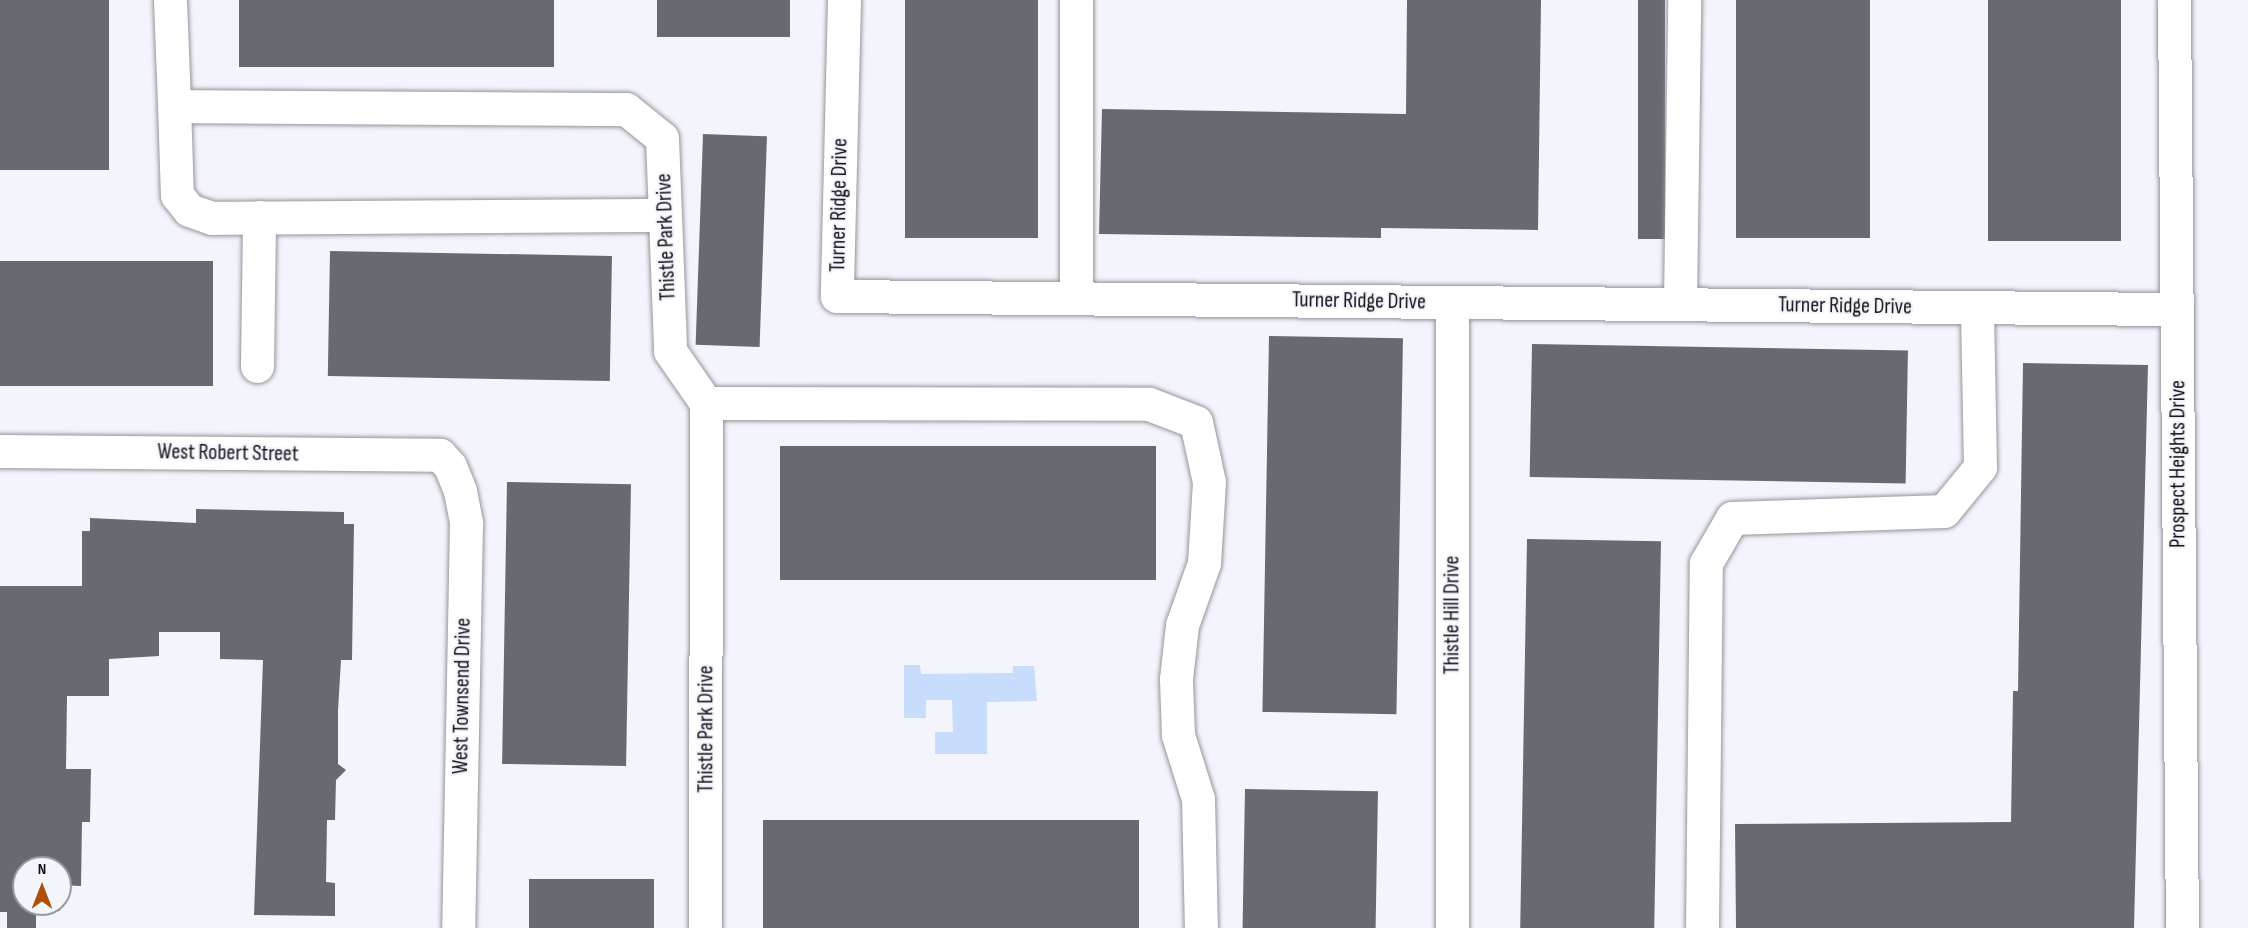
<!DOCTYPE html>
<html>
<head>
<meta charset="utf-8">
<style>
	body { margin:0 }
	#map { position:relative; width:2248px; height:928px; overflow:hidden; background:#f4f4fd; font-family:"Sofia Sans Condensed",sans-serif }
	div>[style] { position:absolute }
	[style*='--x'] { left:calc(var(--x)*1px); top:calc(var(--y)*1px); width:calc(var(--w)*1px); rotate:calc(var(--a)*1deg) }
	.water>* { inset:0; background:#c8ddfd }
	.building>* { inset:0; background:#696971; transform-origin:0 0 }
	.roads { filter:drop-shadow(0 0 2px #95959d) drop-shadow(0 0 2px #95959d) }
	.minor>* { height:33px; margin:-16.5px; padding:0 16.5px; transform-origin:16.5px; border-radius:16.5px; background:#fff }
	span { translate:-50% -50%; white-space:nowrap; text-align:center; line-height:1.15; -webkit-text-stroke:4.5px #f4f4fd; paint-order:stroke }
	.street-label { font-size:22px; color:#131316 }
	.north { position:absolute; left:12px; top:856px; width:60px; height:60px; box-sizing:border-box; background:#f4f4fd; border:2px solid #9a9aa1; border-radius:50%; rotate:0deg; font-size:16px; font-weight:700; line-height:24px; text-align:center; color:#131316 }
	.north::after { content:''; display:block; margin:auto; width:21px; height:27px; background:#af4f04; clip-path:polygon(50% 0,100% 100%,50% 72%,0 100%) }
</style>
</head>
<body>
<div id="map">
	<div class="water">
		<i style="clip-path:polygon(904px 665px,920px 665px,921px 674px,1013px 673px,1013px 666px,1034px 666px,1037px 701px,987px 702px,987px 754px,935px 754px,935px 732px,953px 732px,952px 700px,926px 700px,926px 718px,904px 718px)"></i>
	</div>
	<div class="building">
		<i style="left:0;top:0;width:109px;height:170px"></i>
		<i style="left:239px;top:0;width:315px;height:67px"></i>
		<i style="left:657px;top:0;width:133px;height:37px"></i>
		<i style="left:905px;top:0;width:133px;height:238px"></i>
		<i style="clip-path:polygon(1407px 0,1541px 0,1538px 230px,1381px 228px,1381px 238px,1099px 234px,1102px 109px,1406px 114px)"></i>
		<i style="left:1638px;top:0;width:27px;height:239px"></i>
		<i style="left:1736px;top:0;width:134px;height:238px"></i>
		<i style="left:1988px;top:0;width:133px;height:241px"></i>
		<i style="left:703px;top:134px;width:64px;height:211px;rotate:2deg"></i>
		<i style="left:330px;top:251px;width:282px;height:125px;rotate:1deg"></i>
		<i style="left:213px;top:261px;width:125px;height:213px;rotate:90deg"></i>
		<i style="left:1269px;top:336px;width:134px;height:376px;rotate:1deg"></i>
		<i style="left:1532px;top:344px;width:376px;height:133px;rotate:1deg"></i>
		<i style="clip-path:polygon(2023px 363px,2148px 365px,2134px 928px,1736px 928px,1735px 824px,2011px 822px,2013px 691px,2018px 691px)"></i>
		<i style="left:780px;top:446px;width:376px;height:134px"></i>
		<i style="left:507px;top:482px;width:124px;height:282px;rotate:1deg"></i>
		<i style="clip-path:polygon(196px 509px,344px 512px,344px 524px,354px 524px,352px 660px,341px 660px,338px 711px,338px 764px,346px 770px,336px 780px,335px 820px,327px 820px,326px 882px,335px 883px,335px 916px,254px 915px,263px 660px,220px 659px,220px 632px,159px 632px,159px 656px,109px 659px,109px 696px,67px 696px,66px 769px,91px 769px,90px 822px,82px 822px,81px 886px,60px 885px,60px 868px,24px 868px,24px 904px,60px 904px,60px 911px,36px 911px,36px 928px,7px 928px,7px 912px,0 912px,0 586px,82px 586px,82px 531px,90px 531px,90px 518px,196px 523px)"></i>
		<i style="left:1527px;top:539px;width:134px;height:389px;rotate:1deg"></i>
		<i style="left:1245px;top:789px;width:133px;height:139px;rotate:1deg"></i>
		<i style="left:763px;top:820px;width:376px;height:108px"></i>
		<i style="left:529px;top:879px;width:125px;height:49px"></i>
	</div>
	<div class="roads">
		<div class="minor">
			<i style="--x:170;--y:0;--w:106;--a:87.8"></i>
			<i style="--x:174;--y:106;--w:452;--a:0.4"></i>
			<i style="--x:626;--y:109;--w:46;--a:38.9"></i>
			<i style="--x:662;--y:138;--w:213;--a:87.8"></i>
			<i style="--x:670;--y:351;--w:63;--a:55.3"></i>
			<i style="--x:706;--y:403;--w:525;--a:90.11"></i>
			<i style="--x:844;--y:0;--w:296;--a:91.4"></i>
			<i style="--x:837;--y:296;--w:1339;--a:0.56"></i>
			<i style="--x:2174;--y:0;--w:928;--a:89.51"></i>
			<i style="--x:174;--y:106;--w:89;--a:88.1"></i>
			<i style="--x:177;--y:195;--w:19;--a:51"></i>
			<i style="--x:189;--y:210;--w:24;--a:19"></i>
			<i style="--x:212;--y:218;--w:453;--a:-0.4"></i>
			<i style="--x:1076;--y:298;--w:298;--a:-90"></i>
			<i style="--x:1452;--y:302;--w:626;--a:90"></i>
			<i style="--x:1680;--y:304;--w:304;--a:-89.2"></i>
			<i style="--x:257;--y:366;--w:149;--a:-89.2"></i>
			<i style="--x:706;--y:403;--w:443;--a:0.1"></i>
			<i style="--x:1149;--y:404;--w:50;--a:21"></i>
			<i style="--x:1196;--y:422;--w:61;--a:77.8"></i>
			<i style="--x:1209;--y:482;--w:81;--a:93.5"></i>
			<i style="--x:1204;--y:563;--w:66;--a:109.5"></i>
			<i style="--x:1182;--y:625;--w:54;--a:96.3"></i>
			<i style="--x:1176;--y:679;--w:56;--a:88"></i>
			<i style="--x:1178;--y:735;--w:67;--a:72.6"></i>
			<i style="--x:1198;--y:799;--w:129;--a:88.7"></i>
			<i style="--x:0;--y:451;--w:440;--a:0.5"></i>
			<i style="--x:440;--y:455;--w:15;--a:48"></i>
			<i style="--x:450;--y:466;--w:27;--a:68"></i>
			<i style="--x:460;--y:491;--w:33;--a:79"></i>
			<i style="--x:466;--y:523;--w:405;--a:91.1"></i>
			<i style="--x:1702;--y:928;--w:365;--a:-89.4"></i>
			<i style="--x:1706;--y:563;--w:52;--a:-60"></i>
			<i style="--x:1732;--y:518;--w:212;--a:-1.9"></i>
			<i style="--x:1944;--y:511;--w:57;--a:-50.7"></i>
			<i style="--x:1980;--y:467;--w:160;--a:-91.1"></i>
		</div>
	</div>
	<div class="street-label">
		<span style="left:839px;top:205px;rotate:-89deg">Turner Ridge Drive</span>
		<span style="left:666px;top:237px;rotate:-92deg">Thistle Park Drive</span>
		<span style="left:1359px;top:301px;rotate:1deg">Turner Ridge Drive</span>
		<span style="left:1845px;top:306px;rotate:1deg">Turner Ridge Drive</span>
		<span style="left:228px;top:453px;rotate:1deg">West Robert Street</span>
		<span style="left:2178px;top:464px;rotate:-90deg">Prospect Heights Drive</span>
		<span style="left:1452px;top:615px;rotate:-90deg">Thistle Hill Drive</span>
		<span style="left:462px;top:696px;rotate:-89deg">West Townsend Drive</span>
		<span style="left:706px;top:729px;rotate:-90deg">Thistle Park Drive</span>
	</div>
	<div class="north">N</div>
</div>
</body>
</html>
